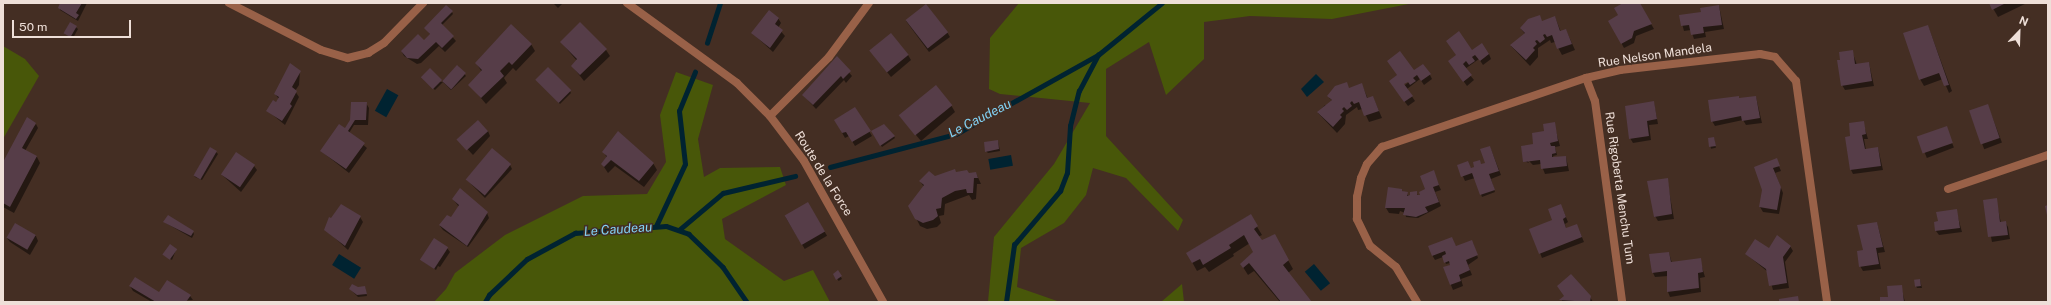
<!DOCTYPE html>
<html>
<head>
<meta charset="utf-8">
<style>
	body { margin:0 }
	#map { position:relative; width:2051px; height:305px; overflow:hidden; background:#442e23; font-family:"Public Sans",sans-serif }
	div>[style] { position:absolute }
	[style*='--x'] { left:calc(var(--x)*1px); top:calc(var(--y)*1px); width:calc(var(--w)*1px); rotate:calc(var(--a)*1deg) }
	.green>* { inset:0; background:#485709 }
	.water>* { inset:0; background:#002331; transform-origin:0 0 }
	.shadow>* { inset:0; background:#0007; transform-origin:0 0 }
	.stream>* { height:4.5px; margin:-2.25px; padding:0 2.25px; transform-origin:2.25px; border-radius:2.25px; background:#002331 }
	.building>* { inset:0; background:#563d48; transform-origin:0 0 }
	.service>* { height:8px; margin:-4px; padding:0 4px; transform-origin:4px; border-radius:4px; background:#996148 }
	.minor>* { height:8px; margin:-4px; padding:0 4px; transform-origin:4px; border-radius:4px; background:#996148 }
	.tertiary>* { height:8px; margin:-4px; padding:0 4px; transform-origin:4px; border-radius:4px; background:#996148 }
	span { translate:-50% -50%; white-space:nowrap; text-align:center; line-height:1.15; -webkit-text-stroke:3px #442e23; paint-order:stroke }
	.street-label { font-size:12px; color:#eedfd8 }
	.water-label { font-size:13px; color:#82d1f3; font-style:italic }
	.frame { position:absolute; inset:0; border:4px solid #eedfd8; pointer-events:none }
	.north { position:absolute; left:1999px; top:12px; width:40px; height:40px; -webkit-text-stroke:3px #442e23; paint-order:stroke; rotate:23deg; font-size:11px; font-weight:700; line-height:16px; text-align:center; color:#eedfd8 }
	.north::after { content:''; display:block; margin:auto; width:14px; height:18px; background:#eedfd8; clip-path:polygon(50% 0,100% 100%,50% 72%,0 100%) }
	.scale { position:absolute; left:12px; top:20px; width:119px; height:18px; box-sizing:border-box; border:2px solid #eedfd8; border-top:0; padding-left:5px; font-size:12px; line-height:14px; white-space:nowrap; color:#eedfd8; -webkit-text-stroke:3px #442e23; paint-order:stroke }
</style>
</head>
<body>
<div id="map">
	<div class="green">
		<i style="clip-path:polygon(1019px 3px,1414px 3px,1332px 19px,1250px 16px,1204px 22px,1204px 59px,1166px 95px,1149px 42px,1106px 69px,1106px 136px,1183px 220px,1178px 231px,1126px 178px,1093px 168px,1086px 195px,1064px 223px,1021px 248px,1017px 287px,1060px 302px,988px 302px,994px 237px,1054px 164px,1090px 103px,1000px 94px,989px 89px,990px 38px)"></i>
		<i style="clip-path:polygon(3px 46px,25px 59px,39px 76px,3px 139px)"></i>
		<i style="clip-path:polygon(676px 72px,713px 85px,698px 139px,704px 177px,720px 168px,780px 167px,786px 185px,722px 219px,725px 239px,784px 281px,813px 270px,830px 302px,434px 302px,446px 289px,455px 273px,505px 235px,583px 196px,647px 194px,666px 162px,660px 115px)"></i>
		<i style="clip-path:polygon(1182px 284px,1184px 302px,1161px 302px)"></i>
	</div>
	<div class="water">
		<i style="clip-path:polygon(1316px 74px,1324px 82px,1307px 97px,1301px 89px)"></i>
		<i style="left:387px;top:89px;width:13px;height:25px;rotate:29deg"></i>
		<i style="left:1011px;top:155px;width:11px;height:23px;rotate:80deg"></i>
		<i style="left:339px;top:254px;width:26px;height:13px;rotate:32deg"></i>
		<i style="left:1314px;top:264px;width:25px;height:12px;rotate:50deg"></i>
	</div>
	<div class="shadow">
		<i style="clip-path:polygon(61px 3px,87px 3px,78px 21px,60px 10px)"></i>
		<i style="clip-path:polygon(553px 3px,563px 3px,558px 8px)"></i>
		<i style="clip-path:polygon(1625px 3px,1639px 3px,1654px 29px,1636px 36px,1634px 43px,1624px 48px,1610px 22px,1620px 16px)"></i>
		<i style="clip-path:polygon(1990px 3px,2027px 3px,1998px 17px)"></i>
		<i style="clip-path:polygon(1719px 6px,1724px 29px,1705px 32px,1706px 37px,1694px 39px,1691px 30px,1684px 31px,1680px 16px,1702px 13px)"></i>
		<i style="clip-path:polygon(452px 12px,453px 14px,442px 25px,456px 41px,445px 52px,439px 46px,421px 63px,417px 64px,404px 56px,402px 52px,433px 38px,426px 29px)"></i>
		<i style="clip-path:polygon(1555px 17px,1561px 32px,1566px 30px,1575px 50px,1562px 55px,1555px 42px,1551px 43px,1550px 40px,1538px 48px,1538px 57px,1530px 66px,1511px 46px,1525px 34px,1521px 29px)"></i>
		<i style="clip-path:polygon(778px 18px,781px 23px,778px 28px,785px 36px,773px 52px,752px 33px)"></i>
		<i style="clip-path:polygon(906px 21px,947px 32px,950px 37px,929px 52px)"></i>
		<i style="clip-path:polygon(71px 23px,78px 29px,73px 38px,65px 34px)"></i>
		<i style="clip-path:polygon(1928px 26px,1952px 91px,1949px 93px,1943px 79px,1924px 86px,1920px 79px)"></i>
		<i style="clip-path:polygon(561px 42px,606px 50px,610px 56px,584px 81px,572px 66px,577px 61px)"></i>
		<i style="clip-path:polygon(531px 44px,535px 51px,516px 71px,513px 68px,504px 78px,507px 83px,486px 104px,470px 85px,482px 72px,476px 63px)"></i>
		<i style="clip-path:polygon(1852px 51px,1857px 65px,1869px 63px,1874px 86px,1845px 90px,1842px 85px)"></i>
		<i style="clip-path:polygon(1472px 52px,1489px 54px,1491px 59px,1483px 65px,1479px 59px,1465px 69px,1474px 80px,1467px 86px,1452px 65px)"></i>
		<i style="clip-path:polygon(908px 55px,911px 60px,891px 77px,875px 57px)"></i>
		<i style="clip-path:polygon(837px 58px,852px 76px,846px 83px,844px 80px,816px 109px,804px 96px)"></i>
		<i style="clip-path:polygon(458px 66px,466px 76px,451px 90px,443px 82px,435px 90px,424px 80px,442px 82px)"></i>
		<i style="clip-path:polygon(300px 71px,299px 85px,295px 91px,299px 97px,285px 125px,268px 111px,279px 99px,275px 94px)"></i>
		<i style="clip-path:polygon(evenodd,1414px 72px,1430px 75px,1432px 79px,1424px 85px,1420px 79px,1407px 89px,1415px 101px,1408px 106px,1393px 86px,1414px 72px,1409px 80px,1409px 82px,1401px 88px,1400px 86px,1409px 80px)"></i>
		<i style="clip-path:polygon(537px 80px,570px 91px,571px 93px,560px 104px)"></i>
		<i style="clip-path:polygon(1362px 85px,1368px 99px,1373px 97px,1382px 118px,1369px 122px,1363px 109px,1358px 110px,1357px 107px,1346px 115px,1345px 124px,1337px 133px,1318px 113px,1325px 105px,1327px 107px,1332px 100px,1329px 98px)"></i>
		<i style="clip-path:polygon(1756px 97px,1762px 123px,1746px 125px,1743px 120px,1715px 126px,1712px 121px)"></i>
		<i style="clip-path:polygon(366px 103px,369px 108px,368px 125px,354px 125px,349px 133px,367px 148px,349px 173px,321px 151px,345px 129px)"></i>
		<i style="clip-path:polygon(1654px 103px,1658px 124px,1649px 125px,1651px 140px,1633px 143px,1630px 138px)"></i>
		<i style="clip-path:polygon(951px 105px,955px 112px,921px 141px,900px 116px)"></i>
		<i style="left:1988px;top:106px;width:39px;height:19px;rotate:69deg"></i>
		<i style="clip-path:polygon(855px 108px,872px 136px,855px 146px,849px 136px,845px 138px,835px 120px)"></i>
		<i style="clip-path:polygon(1863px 122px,1868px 139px,1864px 139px,1866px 150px,1878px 148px,1883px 170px,1853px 174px,1851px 170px,1852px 137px)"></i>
		<i style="clip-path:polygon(36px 124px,38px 128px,25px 151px,37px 157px,40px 163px,14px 213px,3px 207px,3px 164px)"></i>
		<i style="clip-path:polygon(1554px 124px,1560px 146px,1555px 147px,1557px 155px,1553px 156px,1554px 158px,1566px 157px,1569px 171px,1545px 174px,1541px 164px,1533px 165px,1526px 158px,1529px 163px,1524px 161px,1534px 145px)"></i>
		<i style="left:1946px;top:127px;width:22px;height:29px;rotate:69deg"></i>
		<i style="clip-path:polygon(488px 131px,490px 136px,473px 155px,460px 141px)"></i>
		<i style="clip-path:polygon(872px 132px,894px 136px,895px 138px,882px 147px)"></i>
		<i style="left:1714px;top:138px;width:10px;height:5px;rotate:79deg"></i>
		<i style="clip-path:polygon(998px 141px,1000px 151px,988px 153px,986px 151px)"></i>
		<i style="clip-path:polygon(1490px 147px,1501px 175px,1491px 179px,1495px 192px,1482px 197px,1475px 178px,1465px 181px,1458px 165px,1468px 162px,1471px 169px,1486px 164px)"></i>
		<i style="clip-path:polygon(216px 152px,218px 154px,202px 180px,195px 177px,194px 175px)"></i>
		<i style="clip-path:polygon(604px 152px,653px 163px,657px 170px,644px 187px,615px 166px,608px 173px,602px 164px,607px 158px)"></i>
		<i style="clip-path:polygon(1776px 159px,1781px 171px,1775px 173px,1783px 193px,1779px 214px,1763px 212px,1760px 207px,1764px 190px)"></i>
		<i style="clip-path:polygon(510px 165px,512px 169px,485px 198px,466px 179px)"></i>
		<i style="clip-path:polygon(254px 166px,257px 170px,241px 192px,222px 175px)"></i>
		<i style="clip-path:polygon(1433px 172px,1441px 190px,1435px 192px,1441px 206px,1418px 218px,1406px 217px,1405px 213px,1400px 211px,1399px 214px,1389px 213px,1386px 208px,1401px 190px,1409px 196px,1416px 192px,1418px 196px,1422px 196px)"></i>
		<i style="clip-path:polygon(956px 173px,976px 173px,981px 184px,977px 184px,976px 199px,972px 200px,969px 195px,945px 204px,944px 215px,939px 216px,941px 223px,937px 227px,927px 229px,920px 226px,910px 206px,924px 187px,920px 181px)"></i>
		<i style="clip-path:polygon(1667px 179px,1674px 219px,1658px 221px,1655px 216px)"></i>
		<i style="clip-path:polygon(453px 199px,487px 213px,489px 218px,468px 247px,443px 230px,440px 226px,451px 219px,459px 207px)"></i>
		<i style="clip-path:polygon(1996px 200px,2001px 223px,2005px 222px,2008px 227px,2010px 239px,1992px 242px,1984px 201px)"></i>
		<i style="left:808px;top:204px;width:37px;height:26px;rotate:59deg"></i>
		<i style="clip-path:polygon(341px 205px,360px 217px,363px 222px,348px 250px,325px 229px)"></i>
		<i style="clip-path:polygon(1563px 210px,1568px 222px,1565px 224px,1566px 229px,1579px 230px,1584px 242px,1542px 258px,1540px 253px,1553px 221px)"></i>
		<i style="clip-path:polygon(1956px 210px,1962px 232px,1939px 235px,1936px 231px,1939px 222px)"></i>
		<i style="clip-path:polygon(1250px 215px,1262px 235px,1258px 237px,1261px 241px,1279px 244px,1293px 269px,1288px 273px,1311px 302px,1280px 302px,1254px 271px,1248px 275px,1241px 264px,1254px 252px,1250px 243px,1233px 254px,1234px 256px,1209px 272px,1205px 267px,1197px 271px,1187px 253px)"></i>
		<i style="clip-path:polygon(164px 222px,193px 232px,194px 234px,192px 238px)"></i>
		<i style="clip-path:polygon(1877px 223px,1885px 252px,1878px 253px,1881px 269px,1863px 271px,1860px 266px,1864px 251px)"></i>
		<i style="clip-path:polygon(15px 224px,36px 236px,38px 241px,30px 255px,10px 242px,7px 238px)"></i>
		<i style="clip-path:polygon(1452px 238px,1456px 247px,1473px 243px,1478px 258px,1468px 265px,1472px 275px,1461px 279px,1463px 286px,1453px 290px,1444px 268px,1451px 265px,1450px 263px,1446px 264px,1443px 257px,1435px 260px,1432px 255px)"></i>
		<i style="clip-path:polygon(1790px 246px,1793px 251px,1785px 262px,1789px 288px,1773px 290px,1768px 272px,1746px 254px)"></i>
		<i style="clip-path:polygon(447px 248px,450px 252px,440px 267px,438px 266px,436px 270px,424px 262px)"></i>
		<i style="clip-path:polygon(176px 250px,172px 260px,164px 255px)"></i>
		<i style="clip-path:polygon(1669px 253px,1672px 263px,1700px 260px,1705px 277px,1700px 278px,1701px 292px,1670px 297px,1668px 292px,1668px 276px,1655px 277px,1653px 273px)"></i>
		<i style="left:838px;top:272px;width:8px;height:4px;rotate:60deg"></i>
		<i style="clip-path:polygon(1920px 280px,1922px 288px,1917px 288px,1916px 286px)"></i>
		<i style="clip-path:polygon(130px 286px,159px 294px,190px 296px,193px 300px,152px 302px,133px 291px)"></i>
		<i style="clip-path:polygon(1901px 286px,1905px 302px,1881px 302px,1889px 297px)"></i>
		<i style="clip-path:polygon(365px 287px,367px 296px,358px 297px,350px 289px)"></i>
		<i style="clip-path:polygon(1565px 296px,1590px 297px,1593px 302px,1561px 302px)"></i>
	</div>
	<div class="stream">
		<i style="--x:707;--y:43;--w:42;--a:-72"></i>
		<i style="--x:830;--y:167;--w:130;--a:-14.7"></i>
		<i style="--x:956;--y:134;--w:162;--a:-29.1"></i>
		<i style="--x:656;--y:226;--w:68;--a:-64.9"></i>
		<i style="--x:685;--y:164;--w:53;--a:-96.5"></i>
		<i style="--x:679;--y:111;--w:42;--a:-67.7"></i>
		<i style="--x:679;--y:230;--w:57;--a:-40.1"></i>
		<i style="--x:723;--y:193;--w:74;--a:-13.3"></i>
		<i style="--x:485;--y:302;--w:8;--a:-60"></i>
		<i style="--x:489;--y:295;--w:52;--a:-43.5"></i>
		<i style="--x:527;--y:259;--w:55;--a:-28.4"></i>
		<i style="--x:575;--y:233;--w:91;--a:-4.4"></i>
		<i style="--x:666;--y:226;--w:24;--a:19"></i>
		<i style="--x:689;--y:234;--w:47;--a:44.1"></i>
		<i style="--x:723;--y:267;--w:42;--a:55.6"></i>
		<i style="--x:1006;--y:302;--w:58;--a:-82"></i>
		<i style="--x:1014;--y:245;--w:71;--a:-49.6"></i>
		<i style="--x:1060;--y:191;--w:19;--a:-69"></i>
		<i style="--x:1067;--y:173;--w:47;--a:-86.3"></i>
		<i style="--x:1070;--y:126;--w:36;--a:-76"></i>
		<i style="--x:1079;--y:91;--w:41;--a:-62.2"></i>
		<i style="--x:1098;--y:55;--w:82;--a:-39.1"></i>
	</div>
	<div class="building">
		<i style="clip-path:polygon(60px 3px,82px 3px,76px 13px,79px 15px,76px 19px,58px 8px)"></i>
		<i style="clip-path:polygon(1623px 3px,1640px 3px,1652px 24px,1634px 31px,1632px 38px,1621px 44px,1608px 21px,1618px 15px,1614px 8px)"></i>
		<i style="clip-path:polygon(1989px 3px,2006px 3px,1992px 10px)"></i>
		<i style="left:926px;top:4px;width:36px;height:26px;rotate:52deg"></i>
		<i style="clip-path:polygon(446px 5px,453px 11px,441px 23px,454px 36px,442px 48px,436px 42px,418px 59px,407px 58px,401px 51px,418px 34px,424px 40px,430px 34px,424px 28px)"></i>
		<i style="clip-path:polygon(1719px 5px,1722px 25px,1703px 27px,1704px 33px,1691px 35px,1689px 25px,1681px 26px,1679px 15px,1701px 12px,1700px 8px)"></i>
		<i style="clip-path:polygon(769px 10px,779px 18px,775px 24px,783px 30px,770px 48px,751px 33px)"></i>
		<i style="clip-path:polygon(1540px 15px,1542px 21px,1555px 16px,1560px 31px,1566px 29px,1572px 44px,1557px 49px,1552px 35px,1547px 37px,1545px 34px,1543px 35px,1545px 39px,1540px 43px,1537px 40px,1535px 41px,1537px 44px,1533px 48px,1535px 50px,1526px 60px,1510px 45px,1525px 33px,1520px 28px,1528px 19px)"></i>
		<i style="left:70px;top:22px;width:8px;height:13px;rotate:30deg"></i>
		<i style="clip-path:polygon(580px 22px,607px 49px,580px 75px,571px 66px,577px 59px,560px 42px)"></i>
		<i style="clip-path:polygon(511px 24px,532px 44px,512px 65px,509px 62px,500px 71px,504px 76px,481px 98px,468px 85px,482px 70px,475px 63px)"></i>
		<i style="clip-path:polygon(1928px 25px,1949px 85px,1944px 86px,1939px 73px,1919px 80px,1903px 33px)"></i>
		<i style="clip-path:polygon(1459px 31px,1472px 50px,1482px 43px,1489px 54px,1480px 61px,1475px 55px,1472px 57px,1475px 61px,1469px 65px,1466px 61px,1463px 64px,1472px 75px,1463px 82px,1448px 61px,1456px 55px,1446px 41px)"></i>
		<i style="left:891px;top:33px;width:28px;height:28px;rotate:51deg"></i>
		<i style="clip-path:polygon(1853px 50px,1855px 64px,1869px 62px,1872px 81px,1841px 86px,1837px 60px,1840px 60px,1839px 52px)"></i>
		<i style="clip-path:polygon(1400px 51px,1414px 70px,1423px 64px,1431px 74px,1421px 81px,1417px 75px,1413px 78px,1416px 81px,1410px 85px,1408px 82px,1404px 84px,1413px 96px,1404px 102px,1389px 81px,1397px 75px,1387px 61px)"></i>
		<i style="clip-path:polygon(837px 56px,851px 71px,843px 79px,841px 76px,813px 105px,802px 95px)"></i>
		<i style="clip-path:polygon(290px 63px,301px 71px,292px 87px,297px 91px,290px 104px,292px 106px,282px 121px,266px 111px,273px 100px,276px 102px,279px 97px,274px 94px)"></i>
		<i style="left:457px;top:65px;width:12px;height:22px;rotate:42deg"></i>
		<i style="left:548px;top:67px;width:33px;height:18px;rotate:45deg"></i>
		<i style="left:430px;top:68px;width:17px;height:13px;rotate:45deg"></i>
		<i style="clip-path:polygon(1347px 82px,1349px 88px,1362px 83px,1367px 98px,1373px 96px,1379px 111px,1364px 116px,1359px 102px,1354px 104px,1352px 101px,1350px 103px,1352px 106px,1347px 110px,1344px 107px,1342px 109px,1344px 111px,1340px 115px,1342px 117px,1333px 127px,1317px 112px,1332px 100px,1327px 96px,1335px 86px)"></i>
		<i style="left:936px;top:85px;width:26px;height:48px;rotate:51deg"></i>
		<i style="clip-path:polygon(1739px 96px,1739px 98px,1756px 96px,1760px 118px,1742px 121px,1741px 116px,1711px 122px,1708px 100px)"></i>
		<i style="clip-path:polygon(1654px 101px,1657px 119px,1647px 121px,1649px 136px,1629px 139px,1625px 106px)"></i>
		<i style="clip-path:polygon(351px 102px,367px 102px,366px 120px,355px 120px,348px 131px,365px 143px,346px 169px,320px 151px,339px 124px,345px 128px,350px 120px)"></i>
		<i style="left:1988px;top:104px;width:36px;height:20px;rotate:71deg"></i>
		<i style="clip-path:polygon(855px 107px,871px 131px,852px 142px,846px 132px,842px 133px,834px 120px)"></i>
		<i style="clip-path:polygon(27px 117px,36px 123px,22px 148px,37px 156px,10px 207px,3px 203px,3px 162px)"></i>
		<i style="left:478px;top:120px;width:15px;height:29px;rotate:48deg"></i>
		<i style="clip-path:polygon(1864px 121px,1866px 134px,1862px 135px,1865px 149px,1878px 147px,1881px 166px,1850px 170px,1845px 137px,1850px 136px,1849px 123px)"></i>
		<i style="clip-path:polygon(1555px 122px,1558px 141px,1550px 143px,1551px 146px,1555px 146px,1556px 153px,1552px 154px,1552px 157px,1566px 156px,1567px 166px,1541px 169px,1540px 160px,1523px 162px,1521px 146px,1533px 144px,1532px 133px,1544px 131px,1543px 124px)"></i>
		<i style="clip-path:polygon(884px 124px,895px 136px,880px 146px,871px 131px)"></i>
		<i style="left:1947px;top:126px;width:18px;height:32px;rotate:71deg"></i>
		<i style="clip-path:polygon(618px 131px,654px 163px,639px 181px,611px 160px,604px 167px,601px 164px,607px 156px,602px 152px)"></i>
		<i style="clip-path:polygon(1714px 137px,1716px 146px,1709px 147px,1708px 138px)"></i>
		<i style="clip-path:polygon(998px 140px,999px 149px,985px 152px,984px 142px)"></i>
		<i style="clip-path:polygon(1490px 146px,1499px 171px,1489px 174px,1495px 190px,1480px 195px,1472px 173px,1461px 177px,1457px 165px,1468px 161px,1471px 168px,1474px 167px,1473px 162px,1480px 160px,1481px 164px,1485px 163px,1480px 149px)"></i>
		<i style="left:210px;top:147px;width:8px;height:33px;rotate:30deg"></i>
		<i style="left:492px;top:148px;width:25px;height:41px;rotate:40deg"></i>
		<i style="left:236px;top:152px;width:23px;height:27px;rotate:34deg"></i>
		<i style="clip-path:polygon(1777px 158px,1780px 166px,1773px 168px,1781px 187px,1777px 210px,1759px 207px,1762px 190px,1754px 167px)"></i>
		<i style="clip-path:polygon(955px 169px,956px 172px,967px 170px,969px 173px,976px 172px,978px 178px,974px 178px,973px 193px,967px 193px,966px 189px,955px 191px,942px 198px,941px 208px,936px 209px,938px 216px,933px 220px,923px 223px,915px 219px,908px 206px,924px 185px,919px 181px,929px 171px,935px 176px)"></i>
		<i style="clip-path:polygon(1434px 170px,1439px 185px,1433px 187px,1439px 202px,1425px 207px,1428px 212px,1416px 217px,1403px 215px,1405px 208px,1385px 208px,1388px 187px,1402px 189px,1402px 191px,1408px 192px,1407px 196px,1410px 195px,1410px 192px,1417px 191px,1417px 195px,1420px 195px,1419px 192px,1425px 189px,1420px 176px)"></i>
		<i style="clip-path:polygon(1668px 178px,1672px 214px,1654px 217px,1647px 181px)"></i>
		<i style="clip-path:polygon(460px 188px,488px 212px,467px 246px,439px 225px,447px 215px,451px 217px,459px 205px,452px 199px)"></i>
		<i style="clip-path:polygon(1997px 198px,2000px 222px,2006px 221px,2008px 235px,1988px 237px,1983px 200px)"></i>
		<i style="left:808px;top:202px;width:34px;height:27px;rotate:60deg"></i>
		<i style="clip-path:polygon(341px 204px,361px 216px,345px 246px,324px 230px,329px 217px,331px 218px)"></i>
		<i style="clip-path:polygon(1561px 204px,1566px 217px,1563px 219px,1566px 228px,1577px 224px,1582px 237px,1539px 254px,1529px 229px,1552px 220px,1548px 209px)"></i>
		<i style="clip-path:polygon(2048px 205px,2048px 215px,2047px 215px,2045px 206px)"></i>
		<i style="clip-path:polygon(1957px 209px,1960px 228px,1935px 231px,1934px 222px,1938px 221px,1936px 212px)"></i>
		<i style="clip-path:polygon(1251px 214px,1258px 226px,1254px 229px,1262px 240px,1275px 234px,1289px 260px,1283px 265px,1312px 302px,1281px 302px,1249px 263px,1243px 268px,1240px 264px,1253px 252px,1244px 235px,1229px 245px,1231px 248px,1203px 265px,1200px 259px,1192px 263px,1186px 253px)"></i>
		<i style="clip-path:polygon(168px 215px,194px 231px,191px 236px,163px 222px)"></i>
		<i style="clip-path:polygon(1877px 222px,1883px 247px,1876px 248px,1879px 264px,1859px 267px,1857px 251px,1863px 250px,1857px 225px)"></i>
		<i style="left:15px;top:223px;width:24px;height:17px;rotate:30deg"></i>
		<i style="clip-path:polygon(1777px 235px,1791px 246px,1783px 257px,1787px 283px,1769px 286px,1766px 269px,1745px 254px,1755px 239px,1769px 248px)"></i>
		<i style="clip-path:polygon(1452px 237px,1456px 246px,1472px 240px,1478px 255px,1466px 260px,1470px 270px,1459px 275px,1461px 281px,1450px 285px,1443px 267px,1450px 265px,1449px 261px,1444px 263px,1442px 256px,1446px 254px,1445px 251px,1432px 256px,1428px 246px)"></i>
		<i style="left:434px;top:238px;width:17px;height:26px;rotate:33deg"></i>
		<i style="left:170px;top:244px;width:9px;height:13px;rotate:36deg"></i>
		<i style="clip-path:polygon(1669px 252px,1671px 262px,1701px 258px,1703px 272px,1698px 273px,1699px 288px,1667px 292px,1667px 271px,1652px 273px,1649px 254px)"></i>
		<i style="clip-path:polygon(838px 270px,842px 276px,836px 280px,833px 274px)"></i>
		<i style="clip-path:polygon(1571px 274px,1591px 296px,1590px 302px,1559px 300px,1564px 296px,1557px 286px)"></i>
		<i style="clip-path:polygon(135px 277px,159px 292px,167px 280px,191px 295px,186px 302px,156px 302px,129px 286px)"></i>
		<i style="left:1920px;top:279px;width:7px;height:6px;rotate:82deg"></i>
		<i style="clip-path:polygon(352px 284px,358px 287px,365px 286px,367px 294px,357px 295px,349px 289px)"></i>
		<i style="clip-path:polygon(1902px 285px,1904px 302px,1880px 302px,1880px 297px,1888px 297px,1887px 286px)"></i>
		<i style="clip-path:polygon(1798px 296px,1799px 302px,1779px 302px,1779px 299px)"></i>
	</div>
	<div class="service">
		<i style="--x:1948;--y:189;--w:106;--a:-18.8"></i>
	</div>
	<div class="minor">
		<i style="--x:229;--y:3;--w:103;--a:27.1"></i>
		<i style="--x:321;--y:50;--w:28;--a:17"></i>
		<i style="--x:348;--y:58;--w:21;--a:-14"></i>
		<i style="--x:368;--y:53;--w:19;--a:-32"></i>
		<i style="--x:384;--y:43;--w:56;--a:-45.7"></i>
		<i style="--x:1586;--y:78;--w:25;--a:69"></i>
		<i style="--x:1595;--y:101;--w:203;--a:82.3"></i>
		<i style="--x:770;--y:116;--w:83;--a:-45"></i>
		<i style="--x:829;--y:57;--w:67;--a:-53.5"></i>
		<i style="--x:1417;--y:302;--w:41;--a:-121"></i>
		<i style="--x:1396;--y:267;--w:33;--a:-141"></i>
		<i style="--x:1370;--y:246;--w:30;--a:-116"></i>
		<i style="--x:1357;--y:219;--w:22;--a:-90"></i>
		<i style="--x:1357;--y:197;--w:19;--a:-78"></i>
		<i style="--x:1361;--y:178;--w:15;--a:-67"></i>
		<i style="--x:1367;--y:164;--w:23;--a:-49"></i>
		<i style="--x:1382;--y:147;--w:215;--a:-18.7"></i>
		<i style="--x:1586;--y:78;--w:35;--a:-13"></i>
		<i style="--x:1620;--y:70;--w:141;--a:-6.5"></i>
		<i style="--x:1760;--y:54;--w:15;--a:11"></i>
		<i style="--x:1775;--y:57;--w:32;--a:49"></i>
		<i style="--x:1796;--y:81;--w:223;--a:82"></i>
	</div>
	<div class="tertiary">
		<i style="--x:627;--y:3;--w:136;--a:36"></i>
		<i style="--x:737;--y:83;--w:47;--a:45"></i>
		<i style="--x:770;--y:116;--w:56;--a:52.9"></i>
		<i style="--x:804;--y:161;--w:162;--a:60.7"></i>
	</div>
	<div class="street-label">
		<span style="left:1655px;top:56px;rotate:-8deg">Rue Nelson Mandela</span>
		<span style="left:823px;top:174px;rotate:58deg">Route de la Force</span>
		<span style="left:1619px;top:188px;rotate:82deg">Rue Rigoberta Menchu Tum</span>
	</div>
	<div class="water-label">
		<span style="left:980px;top:119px;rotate:-27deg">Le Caudeau</span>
		<span style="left:618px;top:230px;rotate:-4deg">Le Caudeau</span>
	</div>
	<div class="frame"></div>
	<div class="north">N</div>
	<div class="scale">50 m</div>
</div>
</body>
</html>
